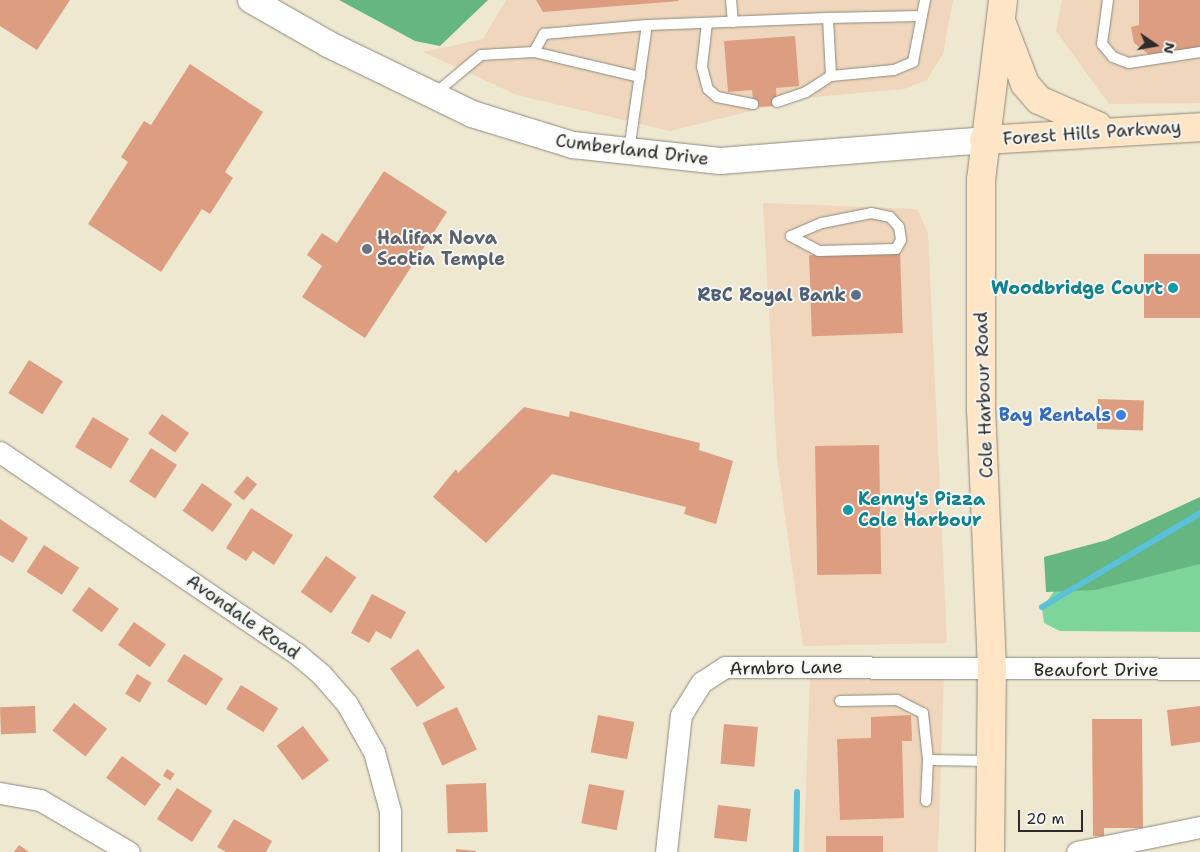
<!DOCTYPE html>
<html>
<head>
<meta charset="utf-8">
<style>
	body { margin:0 }
	#map { position:relative; width:1200px; height:852px; overflow:hidden; background:#efe8d1; font-family:"Shantell Sans",sans-serif }
	div>[style] { position:absolute }
	[style*='--x'] { left:calc(var(--x)*1px); top:calc(var(--y)*1px); width:calc(var(--w)*1px); rotate:calc(var(--a)*1deg) }
	.built>* { inset:0; background:#efd6bc; transform-origin:0 0 }
	.green>* { inset:0; background:#7dd59a }
	.forest>* { inset:0; background:#66b682 }
	.stream>* { height:6px; margin:-3px; padding:0 3px; transform-origin:3px; border-radius:3px; background:#5ac1d8 }
	.building>* { inset:0; background:#dd9d80; transform-origin:0 0 }
	.roads { filter:drop-shadow(0 0 1px #8d8a7e) drop-shadow(0 0 1px #8d8a7e) }
	.service>* { height:10px; margin:-5px; padding:0 5px; transform-origin:5px; border-radius:5px; background:#fff }
	.minor>* { height:21px; margin:-10.5px; padding:0 10.5px; transform-origin:10.5px; border-radius:10.5px; background:#fff }
	.tertiary>* { height:26px; margin:-13px; padding:0 13px; transform-origin:13px; border-radius:13px; background:#fff }
	.secondary>* { height:28px; margin:-14px; padding:0 14px; transform-origin:14px; border-radius:14px; background:#fee5c5 }
	.dots>* { width:14px; height:14px; translate:-50% -50%; box-sizing:border-box; border:2px solid #f6f6f2; border-radius:50% }
	span { translate:-50% -50%; white-space:nowrap; text-align:center; line-height:1.15; -webkit-text-stroke:4px #f6f6f2; paint-order:stroke }
	.street-label { font-size:18px; color:#2b2b2b }
	.worship-label { font-size:18px; color:#5b616d; font-weight:700 }
	.left { translate:0 -50%; text-align:left }
	.culture-label { font-size:18px; color:#0d838f; font-weight:700 }
	.right { translate:-100% -50%; text-align:right }
	.service-label { font-size:18px; color:#4e5e75; font-weight:700 }
	.shop-label { font-size:18px; color:#366cbe; font-weight:700 }
	.north { position:absolute; left:1130px; top:20px; width:50px; height:50px; -webkit-text-stroke:4px #f6f6f2; paint-order:stroke; rotate:102deg; font-size:14px; font-weight:700; line-height:20px; text-align:center; color:#2b2b2b }
	.north::after { content:''; display:block; margin:auto; width:18px; height:22px; background:#2b2b2b; clip-path:polygon(50% 0,100% 100%,50% 72%,0 100%) }
	.scale { position:absolute; left:1018px; top:810px; width:65px; height:22px; box-sizing:border-box; border:2px solid #2b2b2b; border-top:0; padding-left:6px; font-size:15px; line-height:18px; white-space:nowrap; color:#2b2b2b; -webkit-text-stroke:4px #f6f6f2; paint-order:stroke }
</style>
</head>
<body>
<div id="map">
	<div class="built">
		<i style="clip-path:polygon(506px 0,953px 0,943px 54px,927px 80px,904px 89px,803px 98px,670px 131px,517px 95px,423px 52px,483px 39px)"></i>
		<i style="clip-path:polygon(1062px 0,1200px 0,1200px 103px,1109px 104px,1056px 31px)"></i>
		<i style="clip-path:polygon(763px 203px,917px 209px,928px 233px,947px 643px,803px 646px,777px 458px)"></i>
		<i style="left:810px;top:674px;width:134px;height:178px;rotate:2deg"></i>
	</div>
	<div class="green">
		<i style="clip-path:polygon(1200px 514px,1200px 632px,1060px 631px,1044px 623px,1042px 608px,1055px 590px)"></i>
	</div>
	<div class="forest">
		<i style="clip-path:polygon(339px 0,488px 0,440px 46px,415px 41px)"></i>
		<i style="clip-path:polygon(1200px 497px,1200px 564px,1095px 590px,1046px 592px,1044px 557px,1107px 540px)"></i>
	</div>
	<div class="stream">
		<i style="--x:1042;--y:607;--w:184;--a:-30.7"></i>
		<i style="--x:796;--y:852;--w:60;--a:-89"></i>
	</div>
	<div class="building">
		<i style="clip-path:polygon(0 0,70px 0,37px 50px,0 26px)"></i>
		<i style="clip-path:polygon(536px 0,678px 0,679px 1px,543px 12px)"></i>
		<i style="clip-path:polygon(1139px 0,1200px 0,1200px 47px,1151px 56px,1134px 43px,1131px 27px,1139px 25px)"></i>
		<i style="clip-path:polygon(795px 36px,799px 86px,776px 88px,777px 106px,754px 107px,752px 90px,728px 92px,724px 41px)"></i>
		<i style="clip-path:polygon(190px 64px,263px 112px,225px 172px,233px 178px,210px 214px,202px 209px,161px 272px,88px 224px,128px 162px,121px 157px,144px 121px,151px 125px)"></i>
		<i style="clip-path:polygon(384px 171px,447px 212px,365px 338px,302px 297px,322px 266px,307px 255px,322px 233px,337px 243px)"></i>
		<i style="left:900px;top:252px;width:81px;height:91px;rotate:88deg"></i>
		<i style="left:1200px;top:254px;width:64px;height:56px;rotate:90deg"></i>
		<i style="left:29px;top:360px;width:40px;height:39px;rotate:32deg"></i>
		<i style="left:1098px;top:399px;width:46px;height:30px;rotate:2deg"></i>
		<i style="clip-path:polygon(524px 407px,569px 417px,570px 411px,700px 443px,699px 450px,733px 461px,716px 524px,684px 514px,686px 507px,552px 474px,486px 543px,433px 497px,456px 469px,458px 473px)"></i>
		<i style="left:162px;top:414px;width:33px;height:24px;rotate:35deg"></i>
		<i style="left:93px;top:417px;width:42px;height:35px;rotate:31deg"></i>
		<i style="left:879px;top:445px;width:129px;height:64px;rotate:89deg"></i>
		<i style="left:151px;top:448px;width:31px;height:40px;rotate:33deg"></i>
		<i style="left:247px;top:476px;width:13px;height:21px;rotate:39deg"></i>
		<i style="left:202px;top:483px;width:37px;height:34px;rotate:35deg"></i>
		<i style="clip-path:polygon(251px 508px,293px 535px,274px 565px,253px 551px,246px 561px,226px 548px)"></i>
		<i style="clip-path:polygon(0 519px,28px 538px,13px 563px,0 555px)"></i>
		<i style="left:44px;top:545px;width:42px;height:32px;rotate:33deg"></i>
		<i style="left:326px;top:556px;width:37px;height:44px;rotate:35deg"></i>
		<i style="left:89px;top:587px;width:37px;height:29px;rotate:36deg"></i>
		<i style="clip-path:polygon(372px 594px,406px 612px,391px 639px,376px 631px,369px 643px,351px 633px)"></i>
		<i style="left:134px;top:622px;width:39px;height:28px;rotate:35deg"></i>
		<i style="left:418px;top:649px;width:47px;height:34px;rotate:55deg"></i>
		<i style="left:184px;top:654px;width:46px;height:32px;rotate:32deg"></i>
		<i style="left:137px;top:674px;width:17px;height:23px;rotate:31deg"></i>
		<i style="left:241px;top:685px;width:44px;height:28px;rotate:32deg"></i>
		<i style="left:74px;top:703px;width:42px;height:35px;rotate:38deg"></i>
		<i style="left:35px;top:706px;width:27px;height:35px;rotate:88deg"></i>
		<i style="clip-path:polygon(1200px 706px,1200px 742px,1171px 746px,1167px 710px)"></i>
		<i style="left:457px;top:707px;width:47px;height:38px;rotate:65deg"></i>
		<i style="left:598px;top:715px;width:37px;height:38px;rotate:11deg"></i>
		<i style="clip-path:polygon(911px 715px,912px 741px,902px 741px,904px 818px,840px 820px,837px 739px,871px 738px,871px 717px)"></i>
		<i style="clip-path:polygon(1092px 719px,1142px 719px,1143px 828px,1104px 828px,1104px 836px,1093px 836px)"></i>
		<i style="left:724px;top:724px;width:34px;height:40px;rotate:5deg"></i>
		<i style="left:303px;top:726px;width:43px;height:33px;rotate:53deg"></i>
		<i style="left:122px;top:756px;width:48px;height:27px;rotate:36deg"></i>
		<i style="left:167px;top:769px;width:9px;height:8px;rotate:32deg"></i>
		<i style="left:486px;top:783px;width:49px;height:40px;rotate:88deg"></i>
		<i style="left:589px;top:784px;width:36px;height:40px;rotate:11deg"></i>
		<i style="left:177px;top:788px;width:42px;height:37px;rotate:33deg"></i>
		<i style="left:718px;top:805px;width:33px;height:33px;rotate:7deg"></i>
		<i style="clip-path:polygon(234px 819px,272px 841px,266px 852px,226px 852px,217px 847px)"></i>
		<i style="left:826px;top:836px;width:57px;height:16px"></i>
		<i style="clip-path:polygon(19px 845px,29px 852px,14px 852px)"></i>
		<i style="clip-path:polygon(456px 849px,476px 851px,475px 852px,456px 852px)"></i>
	</div>
	<div class="roads">
		<div class="service">
			<i style="--x:731;--y:0;--w:22;--a:85"></i>
			<i style="--x:1108;--y:0;--w:44;--a:97.8"></i>
			<i style="--x:1102;--y:44;--w:17;--a:50"></i>
			<i style="--x:1113;--y:57;--w:17;--a:21"></i>
			<i style="--x:1129;--y:63;--w:72;--a:-8.8"></i>
			<i style="--x:921;--y:16;--w:93;--a:178.8"></i>
			<i style="--x:828;--y:18;--w:58;--a:87"></i>
			<i style="--x:831;--y:76;--w:63;--a:-5.4"></i>
			<i style="--x:894;--y:70;--w:21;--a:-23"></i>
			<i style="--x:913;--y:62;--w:63;--a:-79"></i>
			<i style="--x:707;--y:23;--w:44;--a:96.5"></i>
			<i style="--x:702;--y:67;--w:23;--a:75"></i>
			<i style="--x:708;--y:89;--w:12;--a:42"></i>
			<i style="--x:717;--y:97;--w:37;--a:11"></i>
			<i style="--x:534;--y:52;--w:109;--a:13.3"></i>
			<i style="--x:433;--y:95;--w:62;--a:-39.8"></i>
			<i style="--x:481;--y:55;--w:53;--a:-3.2"></i>
			<i style="--x:534;--y:52;--w:21;--a:-61"></i>
			<i style="--x:544;--y:34;--w:103;--a:-5"></i>
			<i style="--x:777;--y:102;--w:31;--a:-19"></i>
			<i style="--x:806;--y:92;--w:30;--a:-33"></i>
			<i style="--x:629;--y:151;--w:127;--a:-81.9"></i>
			<i style="--x:647;--y:25;--w:181;--a:-2.2"></i>
			<i style="--x:871;--y:213;--w:19;--a:12"></i>
			<i style="--x:890;--y:217;--w:13;--a:48"></i>
			<i style="--x:899;--y:227;--w:13;--a:81"></i>
			<i style="--x:901;--y:240;--w:10;--a:119"></i>
			<i style="--x:896;--y:249;--w:77;--a:178.5"></i>
			<i style="--x:819;--y:251;--w:32;--a:-152"></i>
			<i style="--x:791;--y:236;--w:34;--a:-23"></i>
			<i style="--x:822;--y:223;--w:50;--a:-11.5"></i>
			<i style="--x:840;--y:701;--w:57;--a:-1"></i>
			<i style="--x:897;--y:700;--w:29;--a:27"></i>
			<i style="--x:923;--y:713;--w:47;--a:83.9"></i>
			<i style="--x:926;--y:801;--w:41;--a:-87.2"></i>
			<i style="--x:928;--y:760;--w:62;--a:0.9"></i>
		</div>
		<div class="minor">
			<i style="--x:0;--y:452;--w:358;--a:34.2"></i>
			<i style="--x:296;--y:653;--w:33;--a:40"></i>
			<i style="--x:321;--y:674;--w:40;--a:49"></i>
			<i style="--x:347;--y:704;--w:55;--a:60.6"></i>
			<i style="--x:374;--y:752;--w:61;--a:74.8"></i>
			<i style="--x:390;--y:811;--w:41;--a:90"></i>
			<i style="--x:0;--y:793;--w:41;--a:9.9"></i>
			<i style="--x:40;--y:800;--w:103;--a:30.3"></i>
			<i style="--x:666;--y:852;--w:138;--a:-83.8"></i>
			<i style="--x:681;--y:715;--w:39;--a:-58"></i>
			<i style="--x:702;--y:682;--w:27;--a:-33"></i>
			<i style="--x:725;--y:667;--w:475;--a:0.2"></i>
			<i style="--x:1077;--y:852;--w:126;--a:-11.5"></i>
		</div>
		<div class="tertiary">
			<i style="--x:251;--y:0;--w:89;--a:29.7"></i>
			<i style="--x:328;--y:44;--w:160;--a:25.9"></i>
			<i style="--x:472;--y:114;--w:106;--a:17.1"></i>
			<i style="--x:573;--y:145;--w:148;--a:6.2"></i>
			<i style="--x:720;--y:161;--w:265;--a:-4.5"></i>
		</div>
		<div class="secondary">
			<i style="--x:1001;--y:21;--w:67;--a:69.1"></i>
			<i style="--x:1025;--y:84;--w:21;--a:49"></i>
			<i style="--x:1039;--y:100;--w:64;--a:23.8"></i>
			<i style="--x:984;--y:140;--w:216;--a:-3.4"></i>
			<i style="--x:990;--y:852;--w:183;--a:-89.4"></i>
			<i style="--x:992;--y:669;--w:258;--a:-92.4"></i>
			<i style="--x:981;--y:411;--w:231;--a:-90"></i>
			<i style="--x:981;--y:180;--w:181;--a:-83"></i>
		</div>
	</div>
	<div class="dots">
		<i style="left:367px;top:249px;background:#6b7280"></i>
		<i style="left:1173px;top:288px;background:#0f9aa8"></i>
		<i style="left:856px;top:295px;background:#5c6f8a"></i>
		<i style="left:1121px;top:415px;background:#3f7fe0"></i>
		<i style="left:848px;top:510px;background:#0f9aa8"></i>
	</div>
	<div class="street-label">
		<span style="left:1092px;top:133px;rotate:-4deg">Forest Hills Parkway</span>
		<span style="left:632px;top:150px;rotate:7deg">Cumberland Drive</span>
		<span style="left:984px;top:395px;rotate:-92deg">Cole Harbour Road</span>
		<span style="left:243px;top:617px;rotate:35deg">Avondale Road</span>
		<span style="left:786px;top:668px;rotate:-1deg">Armbro Lane</span>
		<span style="left:1096px;top:670px">Beaufort Drive</span>
	</div>
	<div class="worship-label">
		<span class="left" style="left:377px;top:249px">Halifax Nova<br>Scotia Temple</span>
	</div>
	<div class="culture-label">
		<span class="right" style="left:1163px;top:288px">Woodbridge Court</span>
		<span class="left" style="left:858px;top:510px">Kenny's Pizza<br>Cole Harbour</span>
	</div>
	<div class="service-label">
		<span class="right" style="left:846px;top:295px">RBC Royal Bank</span>
	</div>
	<div class="shop-label">
		<span class="right" style="left:1111px;top:415px">Bay Rentals</span>
	</div>
	<div class="north">N</div>
	<div class="scale">20 m</div>
</div>
</body>
</html>
